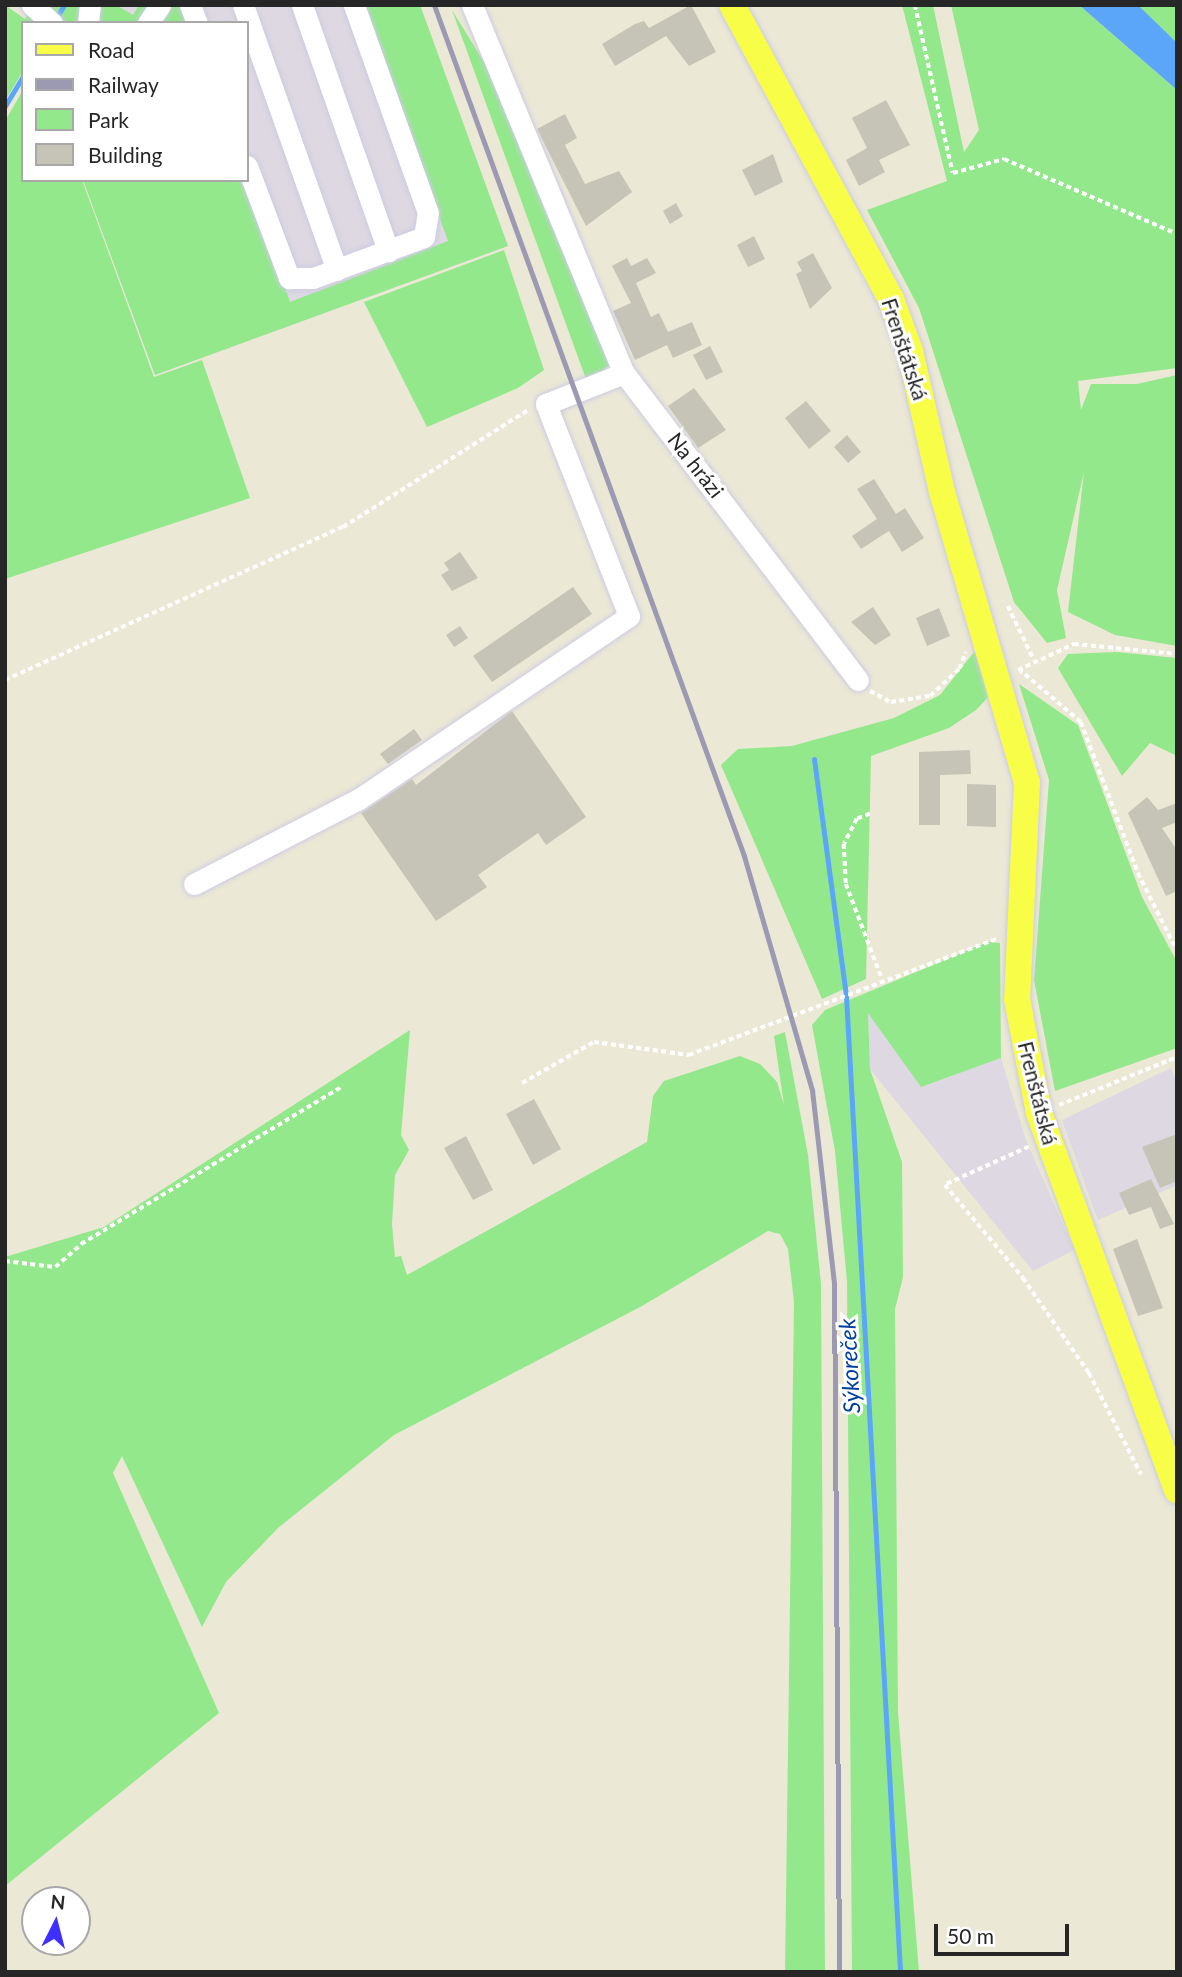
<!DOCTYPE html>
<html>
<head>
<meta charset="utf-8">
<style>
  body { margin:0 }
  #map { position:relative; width:1182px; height:1977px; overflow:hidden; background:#ebe8d6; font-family:Lato,sans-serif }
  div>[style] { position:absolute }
  .industrial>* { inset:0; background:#ddd8e2 }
  .green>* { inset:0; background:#93e88b }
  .water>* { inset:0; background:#5ca6fa }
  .stream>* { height:5px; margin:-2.5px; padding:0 2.5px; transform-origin:2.5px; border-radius:2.5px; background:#5ca6fa }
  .building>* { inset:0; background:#c6c4b6 }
  .path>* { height:3.5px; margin-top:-1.75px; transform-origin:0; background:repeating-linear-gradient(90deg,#fff 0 5px,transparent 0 8.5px) }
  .roads { filter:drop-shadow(0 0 2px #cdcbe2) drop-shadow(0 0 2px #cdcbe2) }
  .minor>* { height:21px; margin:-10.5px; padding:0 10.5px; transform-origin:10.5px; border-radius:10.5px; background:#fff }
  .major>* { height:26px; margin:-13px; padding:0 13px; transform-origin:13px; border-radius:13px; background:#f8fe48 }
  .rail>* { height:5px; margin:-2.5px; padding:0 2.5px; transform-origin:2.5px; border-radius:2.5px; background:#9c99b3 }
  span { translate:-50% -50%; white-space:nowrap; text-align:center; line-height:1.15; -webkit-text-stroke:6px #fff; paint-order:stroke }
  .street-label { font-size:21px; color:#262626 }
  .water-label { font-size:23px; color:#003fa0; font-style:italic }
  .frame { position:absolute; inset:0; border:7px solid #262626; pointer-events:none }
  .legend { position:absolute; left:21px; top:21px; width:228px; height:161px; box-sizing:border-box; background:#fff; border:2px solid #a8a8a8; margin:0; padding:9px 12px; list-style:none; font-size:21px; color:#262626 }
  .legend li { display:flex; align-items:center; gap:14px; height:35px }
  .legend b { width:35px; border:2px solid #a8a8a8 }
  .north { position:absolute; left:21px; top:1886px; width:70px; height:70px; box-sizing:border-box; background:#fff; border:2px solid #a8a8a8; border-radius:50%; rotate:6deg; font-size:19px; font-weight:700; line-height:28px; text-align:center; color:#262626 }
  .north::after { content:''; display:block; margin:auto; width:24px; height:32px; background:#3f2fff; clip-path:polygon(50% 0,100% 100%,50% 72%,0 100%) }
  .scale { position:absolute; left:934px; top:1924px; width:135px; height:32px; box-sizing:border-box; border:4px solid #262626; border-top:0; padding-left:9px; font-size:21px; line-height:24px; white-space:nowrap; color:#262626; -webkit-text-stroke:5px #fff; paint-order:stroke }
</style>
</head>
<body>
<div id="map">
  <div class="industrial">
    <div style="clip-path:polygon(33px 5px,420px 5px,508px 246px,155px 375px,83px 180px,247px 180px,247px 23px,27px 23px)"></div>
    <div style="clip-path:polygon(868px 1011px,921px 1087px,1001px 1058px,1026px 1140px,1074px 1250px,1033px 1271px,870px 1069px)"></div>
    <div style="clip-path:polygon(1171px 1068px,1177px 1083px,1177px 1185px,1098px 1220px,1062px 1120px)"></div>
  </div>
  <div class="green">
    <div style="clip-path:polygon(5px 5px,25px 19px,33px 5px,116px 5px,133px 15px,139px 5px,183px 5px,187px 23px,23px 23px,23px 71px,5px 101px)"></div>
    <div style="clip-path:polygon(362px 5px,420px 5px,508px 246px,155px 375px,83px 180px,245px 180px,290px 302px,448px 241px)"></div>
    <div style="clip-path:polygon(902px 5px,933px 5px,964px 152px,979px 130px,951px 5px,1079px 5px,1177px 90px,1177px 368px,1078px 381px,1081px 410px,1091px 384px,1137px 384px,1177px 375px,1177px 646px,1115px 635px,1068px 612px,1084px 472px,1057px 590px,1066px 638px,1047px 643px,1014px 602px,919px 308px,867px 210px,947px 181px)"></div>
    <div style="clip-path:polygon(1138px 5px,1177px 5px,1177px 43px,1171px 38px)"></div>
    <div style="clip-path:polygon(452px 10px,500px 88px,613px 363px,587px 382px)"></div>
    <div style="clip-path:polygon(23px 90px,23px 180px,82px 180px,154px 377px,202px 360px,250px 498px,5px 579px,5px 121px)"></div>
    <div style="clip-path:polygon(504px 250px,544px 370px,518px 388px,427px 427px,364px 302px)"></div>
    <div style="clip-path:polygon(978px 647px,993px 692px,976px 710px,949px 728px,871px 756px,866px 979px,822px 999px,721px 765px,738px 749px,792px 746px,894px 718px,940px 695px)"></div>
    <div style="clip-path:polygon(1117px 652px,1177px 658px,1177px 756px,1150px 743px,1122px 776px,1058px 668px,1068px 654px)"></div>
    <div style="clip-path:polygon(1019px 684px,1078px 725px,1142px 897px,1177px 962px,1177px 1048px,1055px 1091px,1034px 980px,1049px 780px)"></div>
    <div style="clip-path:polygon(988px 942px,1000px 943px,1001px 1058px,921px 1087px,868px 1013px,870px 1069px,902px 1162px,903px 1277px,895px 1309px,898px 1712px,919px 1972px,852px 1972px,847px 1282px,835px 1151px,812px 1025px,825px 1010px)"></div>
    <div style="clip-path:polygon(410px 1030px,401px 1135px,409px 1150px,395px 1175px,392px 1224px,395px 1257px,401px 1256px,407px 1275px,647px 1142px,653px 1096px,664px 1081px,740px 1056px,760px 1064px,777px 1082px,784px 1105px,774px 1036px,785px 1032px,808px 1155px,821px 1284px,825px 1972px,785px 1972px,794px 1302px,788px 1249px,780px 1234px,768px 1231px,642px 1306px,394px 1435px,278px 1528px,226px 1582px,202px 1627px,122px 1456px,113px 1473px,219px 1713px,5px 1886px,5px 1257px,104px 1227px)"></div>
  </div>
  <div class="water">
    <div style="clip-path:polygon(1079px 5px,1138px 5px,1177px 43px,1177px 90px)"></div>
  </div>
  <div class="stream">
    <div style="left:55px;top:20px;width:17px;rotate:-59deg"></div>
    <div style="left:5px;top:106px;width:35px;rotate:-59deg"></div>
    <div style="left:814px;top:759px;width:239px;rotate:82.3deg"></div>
    <div style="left:846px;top:996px;width:977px;rotate:86.83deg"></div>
  </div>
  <div class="building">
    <div style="clip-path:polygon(691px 5px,716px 52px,689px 66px,666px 36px,615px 66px,602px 44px,635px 24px,644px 21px,649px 28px)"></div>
    <div style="clip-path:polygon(886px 100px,910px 145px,879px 160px,885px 172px,859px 186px,846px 160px,867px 148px,852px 118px)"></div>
    <div style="clip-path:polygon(565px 114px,577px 138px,565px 145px,585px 184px,619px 171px,632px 192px,586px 226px,537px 129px)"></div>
    <div style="clip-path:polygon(773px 154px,783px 182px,755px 196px,742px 170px)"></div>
    <div style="clip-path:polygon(676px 203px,683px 216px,670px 224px,663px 211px)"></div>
    <div style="clip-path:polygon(754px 236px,765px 259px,748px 267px,737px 245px)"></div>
    <div style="clip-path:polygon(813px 253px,832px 288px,810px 309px,796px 274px,802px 271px,797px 262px)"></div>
    <div style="clip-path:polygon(627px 258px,631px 266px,647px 258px,656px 273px,636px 283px,651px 317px,659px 313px,668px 332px,692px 322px,702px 345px,673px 358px,667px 345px,635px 360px,613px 311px,631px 303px,612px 266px)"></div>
    <div style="clip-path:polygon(710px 346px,723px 372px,706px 380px,693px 355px)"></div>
    <div style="clip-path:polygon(694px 388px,726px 430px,698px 448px,668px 406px)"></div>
    <div style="clip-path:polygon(806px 401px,831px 431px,809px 449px,785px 418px)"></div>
    <div style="clip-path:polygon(847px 435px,861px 452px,848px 463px,834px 447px)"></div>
    <div style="clip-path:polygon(874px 479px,896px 514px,905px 508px,924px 538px,902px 552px,889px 531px,861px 549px,852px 536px,877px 519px,857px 489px)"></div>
    <div style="clip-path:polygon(460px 552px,478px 578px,452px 591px,441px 575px,449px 570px,444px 563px)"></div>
    <div style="clip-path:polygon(573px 587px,592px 614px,492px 682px,473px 656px)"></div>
    <div style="clip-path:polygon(873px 607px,891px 635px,875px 645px,851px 622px)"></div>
    <div style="clip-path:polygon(939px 608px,950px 636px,927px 646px,916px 618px)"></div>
    <div style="clip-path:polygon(460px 626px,468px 638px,454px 647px,446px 635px)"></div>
    <div style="clip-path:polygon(512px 711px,586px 817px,546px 845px,538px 833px,478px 875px,487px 887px,436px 921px,361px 813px,412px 779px,416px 785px)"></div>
    <div style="clip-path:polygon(414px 729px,422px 740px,388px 764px,380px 754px)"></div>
    <div style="clip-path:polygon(970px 750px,971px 774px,940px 775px,940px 825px,919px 825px,919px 752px)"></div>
    <div style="clip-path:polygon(967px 784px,996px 785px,996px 827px,967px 826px)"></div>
    <div style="clip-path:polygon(1147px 797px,1158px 810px,1177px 803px,1177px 822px,1162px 828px,1177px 850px,1177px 891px,1166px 896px,1128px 813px)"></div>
    <div style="clip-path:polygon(534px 1099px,561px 1149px,533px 1165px,506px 1114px)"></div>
    <div style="clip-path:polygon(1177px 1134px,1177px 1181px,1160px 1188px,1142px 1147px)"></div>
    <div style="clip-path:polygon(466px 1136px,493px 1190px,473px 1200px,444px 1148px)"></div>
    <div style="clip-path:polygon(1151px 1179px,1174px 1224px,1160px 1229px,1151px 1207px,1129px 1215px,1119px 1193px)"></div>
    <div style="clip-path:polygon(1137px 1239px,1163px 1308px,1138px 1316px,1113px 1249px)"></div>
  </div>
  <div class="path">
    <div style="left:915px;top:5px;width:172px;rotate:77.3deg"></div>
    <div style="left:953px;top:173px;width:53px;rotate:-15.4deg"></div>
    <div style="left:1004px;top:159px;width:189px;rotate:23.4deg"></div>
    <div style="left:1008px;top:606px;width:60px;rotate:64.3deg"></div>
    <div style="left:1019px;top:669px;width:82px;rotate:40.5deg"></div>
    <div style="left:1081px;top:722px;width:161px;rotate:69.3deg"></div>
    <div style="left:1138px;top:873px;width:87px;rotate:63.4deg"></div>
    <div style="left:1018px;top:670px;width:62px;rotate:-24.9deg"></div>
    <div style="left:1074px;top:644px;width:103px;rotate:5.5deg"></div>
    <div style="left:5px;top:680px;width:371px;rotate:-24.4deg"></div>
    <div style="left:343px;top:527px;width:221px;rotate:-32.3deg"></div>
    <div style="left:870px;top:691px;width:24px;rotate:28deg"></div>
    <div style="left:891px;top:702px;width:39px;rotate:-9deg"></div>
    <div style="left:930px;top:696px;width:40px;rotate:-43deg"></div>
    <div style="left:959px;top:669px;width:18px;rotate:-68deg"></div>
    <div style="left:870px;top:814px;width:14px;rotate:159deg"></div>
    <div style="left:857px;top:819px;width:28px;rotate:117deg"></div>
    <div style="left:844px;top:844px;width:40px;rotate:87.1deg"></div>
    <div style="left:846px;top:884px;width:102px;rotate:69.2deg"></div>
    <div style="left:522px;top:1083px;width:83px;rotate:-29.7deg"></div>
    <div style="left:594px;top:1042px;width:96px;rotate:7.8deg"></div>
    <div style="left:689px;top:1055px;width:330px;rotate:-20.7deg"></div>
    <div style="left:1059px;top:1105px;width:127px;rotate:-22.1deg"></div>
    <div style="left:1029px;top:1147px;width:92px;rotate:155.7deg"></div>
    <div style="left:945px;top:1185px;width:121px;rotate:50deg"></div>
    <div style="left:1023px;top:1278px;width:116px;rotate:55.2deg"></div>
    <div style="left:1089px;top:1373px;width:114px;rotate:62.8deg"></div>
    <div style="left:5px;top:1261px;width:50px;rotate:6.8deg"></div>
    <div style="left:55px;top:1267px;width:35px;rotate:-41deg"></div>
    <div style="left:81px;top:1244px;width:306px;rotate:-31.1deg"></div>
  </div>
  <div class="roads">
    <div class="minor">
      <div style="left:32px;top:5px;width:27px;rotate:42deg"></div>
      <div style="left:190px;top:5px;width:19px;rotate:69deg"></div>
      <div style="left:243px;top:5px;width:281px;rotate:70.5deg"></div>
      <div style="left:302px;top:5px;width:261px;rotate:70.7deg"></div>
      <div style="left:472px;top:5px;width:398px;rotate:67.6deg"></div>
      <div style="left:624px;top:373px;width:386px;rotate:52.7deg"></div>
      <div style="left:88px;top:23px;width:18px;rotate:-84deg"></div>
      <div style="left:148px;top:23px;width:22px;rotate:-56deg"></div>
      <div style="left:247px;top:166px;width:120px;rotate:69.4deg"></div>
      <div style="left:289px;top:278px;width:24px"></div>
      <div style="left:313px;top:278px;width:118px;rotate:-20.3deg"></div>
      <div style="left:424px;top:237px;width:24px;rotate:-81deg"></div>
      <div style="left:428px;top:213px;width:221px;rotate:-109.6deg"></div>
      <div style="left:194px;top:884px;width:186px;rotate:-27.3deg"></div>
      <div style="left:359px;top:799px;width:326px;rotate:-34.1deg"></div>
      <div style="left:629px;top:616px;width:228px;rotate:-111.4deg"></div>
      <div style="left:546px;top:404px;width:84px;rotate:-21.7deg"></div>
    </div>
    <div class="major">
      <div style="left:732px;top:5px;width:334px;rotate:61.6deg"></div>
      <div style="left:891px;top:299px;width:55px;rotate:69.9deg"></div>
      <div style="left:910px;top:351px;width:145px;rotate:77.2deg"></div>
      <div style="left:942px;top:492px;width:302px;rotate:73.7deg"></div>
      <div style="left:1027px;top:782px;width:217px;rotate:92.6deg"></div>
      <div style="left:1017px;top:999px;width:116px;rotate:79.1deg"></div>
      <div style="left:1039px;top:1113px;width:402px;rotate:69.9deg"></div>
    </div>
  </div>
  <div class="rail">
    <div style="left:434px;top:5px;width:906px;rotate:69.98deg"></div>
    <div style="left:744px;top:856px;width:244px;rotate:73.8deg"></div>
    <div style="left:812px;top:1090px;width:194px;rotate:83.5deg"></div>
    <div style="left:834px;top:1283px;width:689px;rotate:89.58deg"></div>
  </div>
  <div class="street-label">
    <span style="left:905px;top:349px;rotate:72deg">Frenštátská</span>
    <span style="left:696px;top:465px;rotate:52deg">Na hrázi</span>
    <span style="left:1038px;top:1093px;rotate:76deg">Frenštátská</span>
  </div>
  <div class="water-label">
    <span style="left:849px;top:1366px;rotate:-93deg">Sýkoreček</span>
  </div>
  <div class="frame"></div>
  <ul class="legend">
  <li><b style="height:9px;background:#f8fe48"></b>Road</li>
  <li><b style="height:9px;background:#9c99b3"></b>Railway</li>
  <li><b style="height:19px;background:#93e88b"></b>Park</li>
  <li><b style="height:19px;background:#c6c4b6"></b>Building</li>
  </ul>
  <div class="north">N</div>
  <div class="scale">50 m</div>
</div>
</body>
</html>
